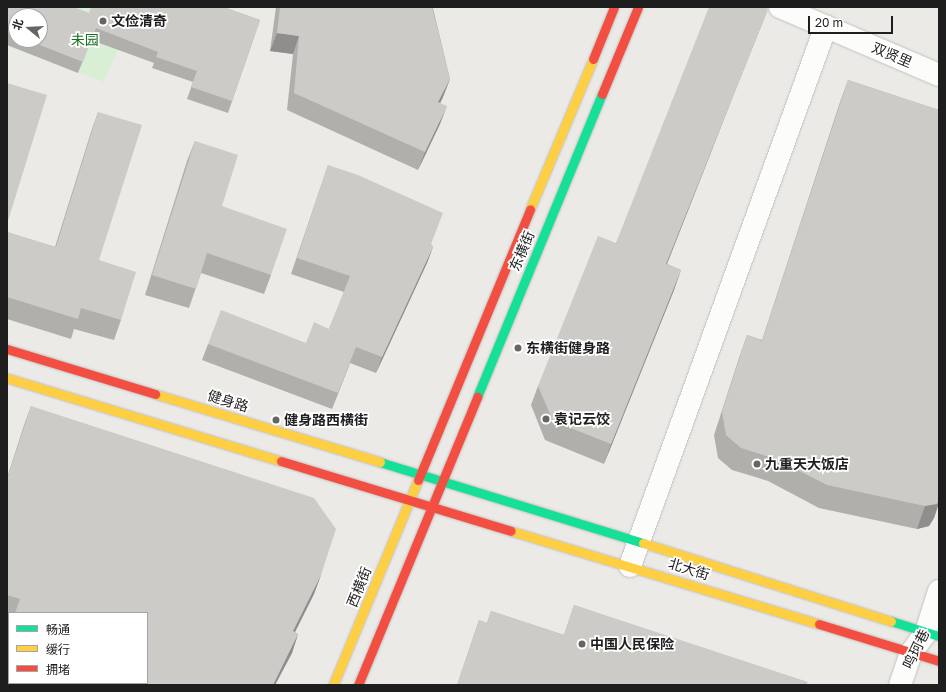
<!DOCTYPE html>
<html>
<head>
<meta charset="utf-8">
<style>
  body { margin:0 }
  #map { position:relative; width:946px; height:692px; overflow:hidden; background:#eceae7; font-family:"Golos Text","Noto Sans SC",sans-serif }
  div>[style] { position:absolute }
  .park>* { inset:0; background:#d8efd6 }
  .roads { filter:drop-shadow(0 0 1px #c2c1bf) drop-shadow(0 0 1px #c2c1bf) }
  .street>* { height:22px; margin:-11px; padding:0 11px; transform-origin:11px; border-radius:11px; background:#fcfcfb }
  .fast>* { height:9px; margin:-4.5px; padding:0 4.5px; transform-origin:4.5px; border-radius:4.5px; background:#16e098 }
  .slow>* { height:9px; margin:-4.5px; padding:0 4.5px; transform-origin:4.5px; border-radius:4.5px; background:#ffcf43 }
  .jam>* { height:9px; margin:-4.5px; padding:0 4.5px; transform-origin:4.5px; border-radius:4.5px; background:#f24e42 }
  .wall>* { inset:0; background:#b0afac }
  .shaded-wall>* { inset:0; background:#908e8c }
  .building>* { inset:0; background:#cdcbc8 }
  .dots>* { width:11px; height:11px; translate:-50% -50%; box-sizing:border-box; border:2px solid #fff; border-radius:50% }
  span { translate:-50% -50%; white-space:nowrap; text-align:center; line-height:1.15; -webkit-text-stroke:3.5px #fff; paint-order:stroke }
  .poi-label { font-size:14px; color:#1e1e1e; font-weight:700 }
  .left { translate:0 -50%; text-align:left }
  .park-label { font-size:14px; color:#17711b }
  .street-label { font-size:14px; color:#1e1e1e }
  .frame { position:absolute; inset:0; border:8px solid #1e1e1e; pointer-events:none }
  .legend { position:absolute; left:8px; top:612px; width:140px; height:72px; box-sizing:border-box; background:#fff; border:1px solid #a5a5a5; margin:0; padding:5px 7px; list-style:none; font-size:12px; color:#1e1e1e }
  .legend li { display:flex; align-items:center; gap:8px; height:20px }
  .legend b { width:20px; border:1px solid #a5a5a5 }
  .north { position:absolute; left:8px; top:8px; width:40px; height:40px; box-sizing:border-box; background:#fff; border:1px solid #a5a5a5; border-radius:50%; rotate:288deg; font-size:11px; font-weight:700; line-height:16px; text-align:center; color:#1e1e1e }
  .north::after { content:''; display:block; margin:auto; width:14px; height:18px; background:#666564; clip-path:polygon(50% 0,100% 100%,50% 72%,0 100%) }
  .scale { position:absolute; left:808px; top:16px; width:85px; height:18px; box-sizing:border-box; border:2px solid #1e1e1e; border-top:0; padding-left:5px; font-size:12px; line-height:14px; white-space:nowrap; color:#1e1e1e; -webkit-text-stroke:3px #fff; paint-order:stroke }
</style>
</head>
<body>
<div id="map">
  <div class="park">
    <div style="clip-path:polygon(evenodd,7px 7px,136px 7px,104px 82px,7px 46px,7px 7px,16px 16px,40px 16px,40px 40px,16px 40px,16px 16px)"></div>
  </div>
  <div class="roads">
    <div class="street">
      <div style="left:780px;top:7px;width:173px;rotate:23.2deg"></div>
      <div style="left:630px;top:566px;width:574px;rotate:-70.05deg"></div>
      <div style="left:900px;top:685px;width:34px;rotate:-71deg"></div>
      <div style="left:911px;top:653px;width:26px;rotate:-54deg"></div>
      <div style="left:926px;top:632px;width:43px;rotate:-72.4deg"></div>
    </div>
    <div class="fast">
      <div style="left:477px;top:397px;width:328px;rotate:-67.6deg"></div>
      <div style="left:380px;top:462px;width:275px;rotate:17.1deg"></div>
      <div style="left:891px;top:621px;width:50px;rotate:17.4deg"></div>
    </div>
    <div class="slow">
      <div style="left:530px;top:209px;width:163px;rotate:-67.2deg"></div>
      <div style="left:7px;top:378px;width:286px;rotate:16.9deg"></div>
      <div style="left:155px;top:394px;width:235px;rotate:16.8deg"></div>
      <div style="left:511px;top:531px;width:322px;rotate:16.8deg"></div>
      <div style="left:643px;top:543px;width:260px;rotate:17.5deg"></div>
      <div style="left:333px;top:685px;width:222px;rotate:-67.5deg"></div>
    </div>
    <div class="jam">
      <div style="left:593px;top:59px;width:56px;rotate:-68deg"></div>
      <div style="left:602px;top:94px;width:94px;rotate:-67.5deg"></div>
      <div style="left:7px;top:349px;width:155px;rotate:16.9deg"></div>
      <div style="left:281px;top:461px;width:240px;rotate:16.9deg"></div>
      <div style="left:418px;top:480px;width:293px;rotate:-67.5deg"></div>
      <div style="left:819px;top:624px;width:126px;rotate:17.1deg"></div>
      <div style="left:358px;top:685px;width:312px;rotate:-67.5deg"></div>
    </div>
  </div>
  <div class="wall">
    <div style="clip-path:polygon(evenodd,7px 7px,89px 13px,226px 8px,260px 20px,228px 113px,187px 99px,193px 82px,152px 68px,154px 63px,91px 40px,78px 73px,7px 45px,7px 7px,16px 16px,40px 40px,16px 40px,16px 16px)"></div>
    <div style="clip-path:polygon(276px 7px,435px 7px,433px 8px,450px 79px,443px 97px,440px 103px,440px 124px,418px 170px,287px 110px,293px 54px,270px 51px)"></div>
    <div style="clip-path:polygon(768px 9px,760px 28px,667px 264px,681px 270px,674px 290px,604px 464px,545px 440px,531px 405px,538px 386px,616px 243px)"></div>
    <div style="clip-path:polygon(848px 80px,939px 110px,939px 503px,934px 518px,929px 526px,917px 529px,819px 508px,768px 481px,732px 470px,718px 458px,714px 435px,739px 358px,747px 335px,762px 340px,840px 102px)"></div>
    <div style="clip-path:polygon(98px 112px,99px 260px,121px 320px,114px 340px,74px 329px,71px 339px,7px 319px,7px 232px,55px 247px,91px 132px)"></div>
    <div style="clip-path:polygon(195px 141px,222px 206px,271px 275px,264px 294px,201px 273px,189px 308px,145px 295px,187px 161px)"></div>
    <div style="clip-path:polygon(328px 165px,431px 244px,433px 247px,427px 263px,376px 373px,350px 363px,332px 409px,202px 360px,208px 344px,306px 343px,329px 329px,344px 292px,291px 274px)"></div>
    <div style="clip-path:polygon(31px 406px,321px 575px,314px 594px,295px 632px,298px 634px,292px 653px,275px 685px,110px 685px,105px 683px,147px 683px,147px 613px,9px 613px,9px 617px,7px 616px,7px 478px,24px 425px)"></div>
    <div style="clip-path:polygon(574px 605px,806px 685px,457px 685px,479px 620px,487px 623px,491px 611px,564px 635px)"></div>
    <div style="clip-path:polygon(9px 627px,9px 654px,7px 653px,7px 632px)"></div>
  </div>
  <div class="shaded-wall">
    <div style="clip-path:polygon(768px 9px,760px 28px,659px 284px,666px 264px)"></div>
    <div style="clip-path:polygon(277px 33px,299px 36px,293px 54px,270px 51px)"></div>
    <div style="clip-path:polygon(450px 79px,443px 97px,432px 120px,438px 102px)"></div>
    <div style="clip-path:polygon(447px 106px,440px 124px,418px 170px,425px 152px)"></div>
    <div style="clip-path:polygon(433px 247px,427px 263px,376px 373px,382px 357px)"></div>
    <div style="clip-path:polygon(681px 270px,674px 290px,604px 464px,611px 444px)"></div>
    <div style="clip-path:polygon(356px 347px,350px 363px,332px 409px,338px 393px)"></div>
    <div style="clip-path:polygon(939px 500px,939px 503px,934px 518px,929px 526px,917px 529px,925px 506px)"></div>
    <div style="clip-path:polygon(321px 575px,314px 594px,286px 650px,293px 631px)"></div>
    <div style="clip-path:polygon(298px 634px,292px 653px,275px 685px,273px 685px)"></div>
  </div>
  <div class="building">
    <div style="clip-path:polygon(7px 7px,74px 7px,89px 13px,91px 7px,226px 7px,226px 8px,260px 20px,232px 101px,191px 87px,197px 71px,156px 57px,158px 52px,96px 28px,83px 62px,27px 40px,40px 40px,40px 16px,16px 16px,16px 36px,7px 32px)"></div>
    <div style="clip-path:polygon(280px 7px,432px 7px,450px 79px,438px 102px,447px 106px,425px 152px,294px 93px,299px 36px,277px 33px)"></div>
    <div style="clip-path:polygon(709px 7px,763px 7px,768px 9px,666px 264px,681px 270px,611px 444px,553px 421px,538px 386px,598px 236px,616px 243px)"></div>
    <div style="clip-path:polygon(848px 80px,939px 110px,939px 500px,937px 504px,925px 506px,827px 485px,776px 459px,741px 448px,726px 435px,722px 412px,747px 335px,762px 341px)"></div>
    <div style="clip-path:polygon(7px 83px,47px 95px,7px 224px)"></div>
    <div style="clip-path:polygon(98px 112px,142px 125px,99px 260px,136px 272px,121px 320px,81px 308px,78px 319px,7px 297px,7px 232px,56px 247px)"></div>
    <div style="clip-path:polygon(195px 141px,238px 155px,222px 206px,287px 229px,271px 275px,207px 253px,196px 289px,152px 275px)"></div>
    <div style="clip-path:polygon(328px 165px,358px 175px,443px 213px,431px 244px,433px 247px,382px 357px,356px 347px,338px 393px,208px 344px,221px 310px,306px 343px,314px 322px,329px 329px,350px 276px,297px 258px)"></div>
    <div style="clip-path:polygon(31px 406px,314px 498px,336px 529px,321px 575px,293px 631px,298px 634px,273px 685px,138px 685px,139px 683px,147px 683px,147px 613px,15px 613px,20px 599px,7px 595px,7px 479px)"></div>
    <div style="clip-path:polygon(574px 605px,808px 682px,806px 685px,457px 685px,479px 620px,487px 623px,491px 611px,564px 635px)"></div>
    <div style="clip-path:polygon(9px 627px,9px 633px,7px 632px)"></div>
  </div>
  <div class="dots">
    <div style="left:103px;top:21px;background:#666564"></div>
    <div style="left:518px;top:348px;background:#666564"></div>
    <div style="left:546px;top:419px;background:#666564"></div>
    <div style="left:276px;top:420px;background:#666564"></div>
    <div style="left:757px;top:464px;background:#666564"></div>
    <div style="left:582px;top:644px;background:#666564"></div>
  </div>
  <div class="poi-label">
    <span class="left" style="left:111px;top:21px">文俭清奇</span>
    <span class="left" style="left:526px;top:348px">东横街健身路</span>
    <span class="left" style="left:554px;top:419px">袁记云饺</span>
    <span class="left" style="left:284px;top:420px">健身路西横街</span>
    <span class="left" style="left:765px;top:464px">九重天大饭店</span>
    <span class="left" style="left:590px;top:644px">中国人民保险</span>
  </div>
  <div class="park-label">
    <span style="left:85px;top:40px">未园</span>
  </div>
  <div class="street-label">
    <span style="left:892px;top:55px;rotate:23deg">双贤里</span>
    <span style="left:522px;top:251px;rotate:-67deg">东横街</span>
    <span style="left:228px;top:401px;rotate:17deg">健身路</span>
    <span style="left:689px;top:569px;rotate:17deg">北大街</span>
    <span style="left:359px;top:587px;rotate:-68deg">西横街</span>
    <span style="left:916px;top:649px;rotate:-64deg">鸣珂巷</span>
  </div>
  <div class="frame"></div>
  <ul class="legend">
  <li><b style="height:5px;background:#16e098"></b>畅通</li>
  <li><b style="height:5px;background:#ffcf43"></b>缓行</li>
  <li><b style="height:5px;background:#f24e42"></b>拥堵</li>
  </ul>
  <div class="north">北</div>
  <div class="scale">20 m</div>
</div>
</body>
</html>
